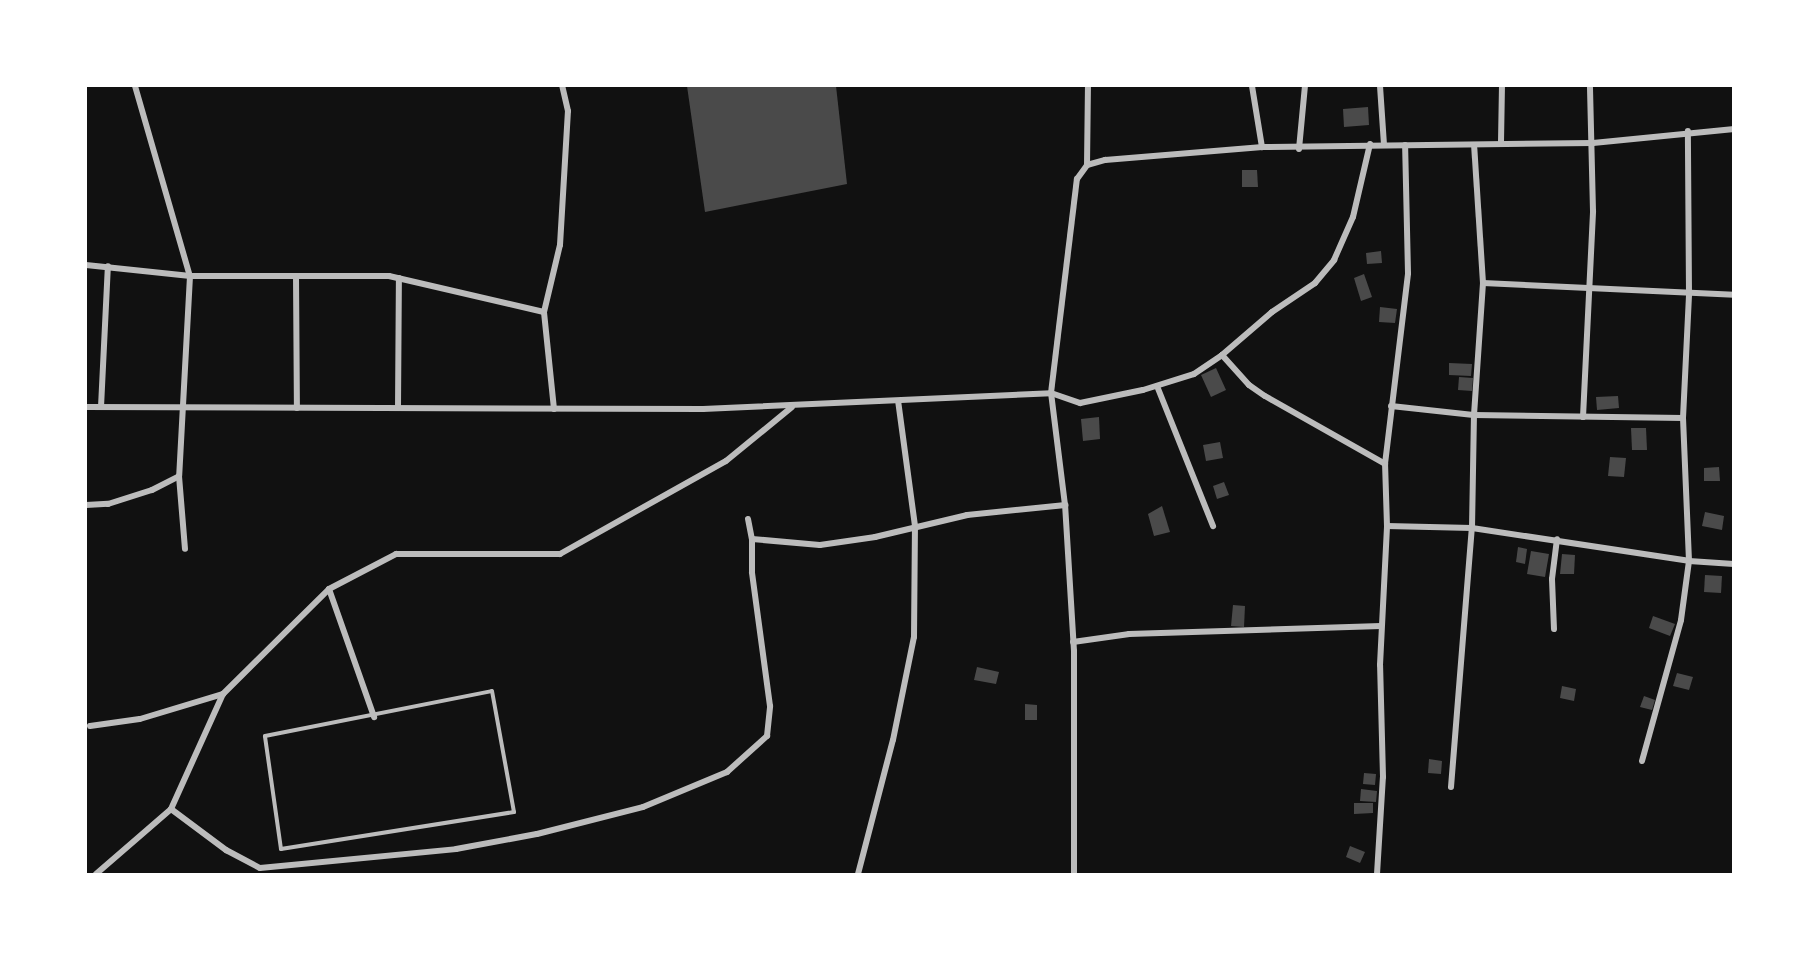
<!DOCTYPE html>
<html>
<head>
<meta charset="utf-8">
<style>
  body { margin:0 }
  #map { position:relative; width:1819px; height:960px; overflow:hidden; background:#111; font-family:"DM Sans",sans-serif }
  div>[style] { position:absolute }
  .building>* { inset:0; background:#4a4a4a }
  .service>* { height:4px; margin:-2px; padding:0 2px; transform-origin:2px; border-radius:2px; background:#bcbcbc }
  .minor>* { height:6px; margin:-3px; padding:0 3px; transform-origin:3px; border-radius:3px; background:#bcbcbc }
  span { translate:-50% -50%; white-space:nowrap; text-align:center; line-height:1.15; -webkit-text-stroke:4.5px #fff; paint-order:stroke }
  .frame { position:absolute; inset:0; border:87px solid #fff; pointer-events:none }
</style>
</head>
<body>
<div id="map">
  <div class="building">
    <div style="clip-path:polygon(687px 86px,836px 86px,847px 184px,705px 212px)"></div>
    <div style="clip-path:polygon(1368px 107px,1369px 125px,1344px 127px,1343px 109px)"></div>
    <div style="clip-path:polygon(1242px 170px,1257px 170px,1258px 187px,1242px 187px)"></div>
    <div style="clip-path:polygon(1381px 251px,1382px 263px,1367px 264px,1366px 253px)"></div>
    <div style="clip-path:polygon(1364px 274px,1372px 297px,1361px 301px,1354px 278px)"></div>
    <div style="clip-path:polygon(1380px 307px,1397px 309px,1395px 323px,1379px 322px)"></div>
    <div style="clip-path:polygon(1449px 363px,1472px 364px,1471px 376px,1449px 375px)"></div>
    <div style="clip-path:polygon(1216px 368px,1226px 390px,1211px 397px,1201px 375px)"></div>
    <div style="clip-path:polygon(1459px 377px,1473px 378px,1472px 391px,1458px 390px)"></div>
    <div style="clip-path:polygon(1618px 396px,1619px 408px,1597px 410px,1596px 397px)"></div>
    <div style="clip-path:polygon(1099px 417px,1100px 439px,1083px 441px,1081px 419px)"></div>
    <div style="clip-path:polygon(1631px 428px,1646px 428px,1647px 450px,1632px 450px)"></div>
    <div style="clip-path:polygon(1220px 442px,1223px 458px,1206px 461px,1203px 445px)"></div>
    <div style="clip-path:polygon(1610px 457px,1626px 458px,1624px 477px,1608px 476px)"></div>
    <div style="clip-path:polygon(1719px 467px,1720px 481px,1704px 481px,1704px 468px)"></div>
    <div style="clip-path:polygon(1224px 482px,1229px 495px,1217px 499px,1213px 486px)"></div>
    <div style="clip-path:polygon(1162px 506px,1170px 532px,1154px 536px,1148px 514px)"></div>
    <div style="clip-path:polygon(1705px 512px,1724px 516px,1722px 530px,1702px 526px)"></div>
    <div style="clip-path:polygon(1518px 547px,1527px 549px,1525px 564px,1516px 562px)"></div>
    <div style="clip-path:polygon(1531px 551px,1549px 554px,1545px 577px,1527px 574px)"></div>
    <div style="clip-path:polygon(1562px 554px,1575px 555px,1574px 574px,1560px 574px)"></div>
    <div style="clip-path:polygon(1705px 575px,1722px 576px,1721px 593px,1704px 592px)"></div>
    <div style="clip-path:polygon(1233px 605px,1245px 606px,1244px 627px,1231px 626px)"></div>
    <div style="clip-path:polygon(1653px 616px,1675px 624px,1670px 636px,1649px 628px)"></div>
    <div style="clip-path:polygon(977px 667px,999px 672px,996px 684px,974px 680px)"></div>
    <div style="clip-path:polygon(1677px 673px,1693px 677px,1689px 690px,1673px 686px)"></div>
    <div style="clip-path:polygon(1562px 686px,1576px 689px,1574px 701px,1560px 698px)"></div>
    <div style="clip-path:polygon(1644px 696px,1655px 700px,1652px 710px,1640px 707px)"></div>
    <div style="clip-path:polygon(1025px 704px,1037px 705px,1037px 720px,1025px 720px)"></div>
    <div style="clip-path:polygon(1429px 759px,1442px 761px,1441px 774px,1428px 773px)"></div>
    <div style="clip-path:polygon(1364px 773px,1376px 774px,1375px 785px,1363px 784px)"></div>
    <div style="clip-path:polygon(1361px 789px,1377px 791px,1376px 802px,1360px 801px)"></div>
    <div style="clip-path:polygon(1354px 803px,1373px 803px,1373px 813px,1354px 814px)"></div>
    <div style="clip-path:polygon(1350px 846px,1365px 852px,1360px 863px,1346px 857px)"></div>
  </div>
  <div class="service">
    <div style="left:492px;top:691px;width:123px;rotate:79.7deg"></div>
    <div style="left:514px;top:812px;width:236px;rotate:171deg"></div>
    <div style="left:281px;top:849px;width:114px;rotate:-98.1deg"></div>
    <div style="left:265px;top:736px;width:231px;rotate:-11.2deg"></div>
  </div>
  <div class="minor">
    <div style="left:135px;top:86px;width:198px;rotate:73.9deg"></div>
    <div style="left:190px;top:276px;width:200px;rotate:93.1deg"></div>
    <div style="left:179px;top:476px;width:73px;rotate:85.3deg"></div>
    <div style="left:1252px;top:86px;width:62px;rotate:80.7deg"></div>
    <div style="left:1380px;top:86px;width:58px;rotate:86.1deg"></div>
    <div style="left:1501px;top:142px;width:56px;rotate:-89deg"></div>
    <div style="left:1299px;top:149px;width:63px;rotate:-84.6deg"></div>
    <div style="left:1087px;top:165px;width:19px;rotate:-16deg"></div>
    <div style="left:1105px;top:160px;width:158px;rotate:-4.7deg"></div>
    <div style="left:1262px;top:147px;width:331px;rotate:-0.7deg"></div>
    <div style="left:1593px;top:143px;width:142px;rotate:-5.7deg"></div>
    <div style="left:86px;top:265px;width:105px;rotate:6deg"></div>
    <div style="left:190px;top:276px;width:199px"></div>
    <div style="left:389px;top:276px;width:159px;rotate:13.1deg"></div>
    <div style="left:296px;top:276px;width:132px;rotate:89.6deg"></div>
    <div style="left:1483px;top:283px;width:251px;rotate:2.7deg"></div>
    <div style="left:1222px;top:355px;width:40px;rotate:48deg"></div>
    <div style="left:1249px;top:385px;width:19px;rotate:35deg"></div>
    <div style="left:1265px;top:396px;width:138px;rotate:29.5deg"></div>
    <div style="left:1157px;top:386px;width:151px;rotate:68.2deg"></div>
    <div style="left:1391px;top:406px;width:83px;rotate:6.2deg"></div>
    <div style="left:1474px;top:415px;width:209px;rotate:0.8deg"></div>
    <div style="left:86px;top:407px;width:617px;rotate:0.19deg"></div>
    <div style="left:703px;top:409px;width:348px;rotate:-2.6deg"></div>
    <div style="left:1051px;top:393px;width:216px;rotate:-83.1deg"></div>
    <div style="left:1077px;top:179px;width:17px;rotate:-54deg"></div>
    <div style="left:1087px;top:165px;width:79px;rotate:-89.3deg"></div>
    <div style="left:101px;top:407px;width:141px;rotate:-87.2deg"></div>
    <div style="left:398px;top:408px;width:130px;rotate:-89.6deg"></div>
    <div style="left:554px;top:409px;width:98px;rotate:-95.9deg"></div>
    <div style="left:544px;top:312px;width:69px;rotate:-76.6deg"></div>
    <div style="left:560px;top:245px;width:134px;rotate:-86.6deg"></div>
    <div style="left:568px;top:111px;width:26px;rotate:-103deg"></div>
    <div style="left:1583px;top:417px;width:206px;rotate:-87.2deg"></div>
    <div style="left:1593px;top:211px;width:125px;rotate:-91.4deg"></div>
    <div style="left:86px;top:505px;width:22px;rotate:-3deg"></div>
    <div style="left:108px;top:504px;width:46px;rotate:-17.7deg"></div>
    <div style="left:152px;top:490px;width:30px;rotate:-27deg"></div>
    <div style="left:748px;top:519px;width:20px;rotate:79deg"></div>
    <div style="left:1387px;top:526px;width:85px;rotate:1.3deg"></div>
    <div style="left:1472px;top:528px;width:219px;rotate:8.6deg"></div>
    <div style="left:1689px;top:561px;width:45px;rotate:3.8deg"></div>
    <div style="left:329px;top:589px;width:136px;rotate:70.6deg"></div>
    <div style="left:1554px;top:629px;width:50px;rotate:-92.3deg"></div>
    <div style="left:1552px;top:579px;width:40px;rotate:-82.9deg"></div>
    <div style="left:1073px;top:642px;width:57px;rotate:-8.1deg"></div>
    <div style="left:1129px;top:634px;width:252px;rotate:-1.8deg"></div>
    <div style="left:90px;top:726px;width:50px;rotate:-8deg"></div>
    <div style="left:140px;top:719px;width:87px;rotate:-16.8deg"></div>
    <div style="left:1642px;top:761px;width:146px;rotate:-74.5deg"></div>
    <div style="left:1681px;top:620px;width:60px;rotate:-82.3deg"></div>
    <div style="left:1689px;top:561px;width:143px;rotate:-92.4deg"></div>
    <div style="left:1683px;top:418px;width:124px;rotate:-87.2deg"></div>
    <div style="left:1689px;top:294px;width:163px;rotate:-90.4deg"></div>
    <div style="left:1451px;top:787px;width:260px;rotate:-85.4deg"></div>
    <div style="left:1472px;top:528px;width:113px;rotate:-89deg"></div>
    <div style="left:1474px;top:415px;width:132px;rotate:-86.1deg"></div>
    <div style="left:1483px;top:283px;width:138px;rotate:-93.7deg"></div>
    <div style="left:171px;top:809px;width:69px;rotate:36.7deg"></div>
    <div style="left:226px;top:850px;width:38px;rotate:28deg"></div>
    <div style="left:260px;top:868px;width:197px;rotate:-5.5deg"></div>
    <div style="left:456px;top:849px;width:82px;rotate:-10.5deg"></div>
    <div style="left:537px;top:834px;width:109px;rotate:-14.3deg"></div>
    <div style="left:643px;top:807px;width:91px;rotate:-22.6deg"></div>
    <div style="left:727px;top:772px;width:54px;rotate:-42deg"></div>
    <div style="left:767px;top:736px;width:30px;rotate:-84deg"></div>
    <div style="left:770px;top:706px;width:135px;rotate:-97.7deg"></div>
    <div style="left:752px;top:572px;width:33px;rotate:-90deg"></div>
    <div style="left:752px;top:539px;width:68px;rotate:5deg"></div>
    <div style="left:820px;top:545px;width:56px;rotate:-8.3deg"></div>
    <div style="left:875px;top:537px;width:95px;rotate:-13.4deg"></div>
    <div style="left:967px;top:515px;width:99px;rotate:-5.8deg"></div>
    <div style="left:96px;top:874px;width:99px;rotate:-40.9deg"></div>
    <div style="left:171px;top:809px;width:126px;rotate:-65.7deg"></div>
    <div style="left:223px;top:694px;width:149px;rotate:-44.7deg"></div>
    <div style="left:329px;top:589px;width:76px;rotate:-27.6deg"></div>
    <div style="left:396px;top:554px;width:164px"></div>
    <div style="left:560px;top:554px;width:190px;rotate:-29.3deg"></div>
    <div style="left:726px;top:461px;width:85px;rotate:-39.3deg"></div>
    <div style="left:858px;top:874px;width:138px;rotate:-75.4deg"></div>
    <div style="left:893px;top:740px;width:105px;rotate:-78.5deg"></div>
    <div style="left:914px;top:637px;width:111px;rotate:-89.5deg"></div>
    <div style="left:915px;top:526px;width:126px;rotate:-97.7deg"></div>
    <div style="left:1074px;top:874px;width:223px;rotate:-90deg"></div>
    <div style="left:1074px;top:651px;width:146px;rotate:-93.5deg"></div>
    <div style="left:1065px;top:505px;width:113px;rotate:-97.1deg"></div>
    <div style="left:1051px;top:393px;width:31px;rotate:19deg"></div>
    <div style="left:1080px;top:403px;width:64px;rotate:-11.7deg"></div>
    <div style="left:1143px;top:390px;width:53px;rotate:-17.4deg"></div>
    <div style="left:1194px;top:374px;width:34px;rotate:-34deg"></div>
    <div style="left:1222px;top:355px;width:66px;rotate:-40.7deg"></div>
    <div style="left:1272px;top:312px;width:52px;rotate:-34deg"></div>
    <div style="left:1315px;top:283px;width:30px;rotate:-50deg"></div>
    <div style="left:1334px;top:260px;width:47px;rotate:-66.2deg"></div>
    <div style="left:1353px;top:217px;width:75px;rotate:-76.9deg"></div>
    <div style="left:1377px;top:874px;width:97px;rotate:-86.5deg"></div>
    <div style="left:1383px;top:777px;width:112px;rotate:-91.5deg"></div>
    <div style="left:1380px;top:665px;width:139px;rotate:-87.1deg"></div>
    <div style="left:1387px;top:526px;width:62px;rotate:-91.8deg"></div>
    <div style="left:1385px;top:464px;width:192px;rotate:-83.1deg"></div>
    <div style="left:1408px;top:273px;width:128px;rotate:-91.3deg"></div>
  </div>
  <div class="frame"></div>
</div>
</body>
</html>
